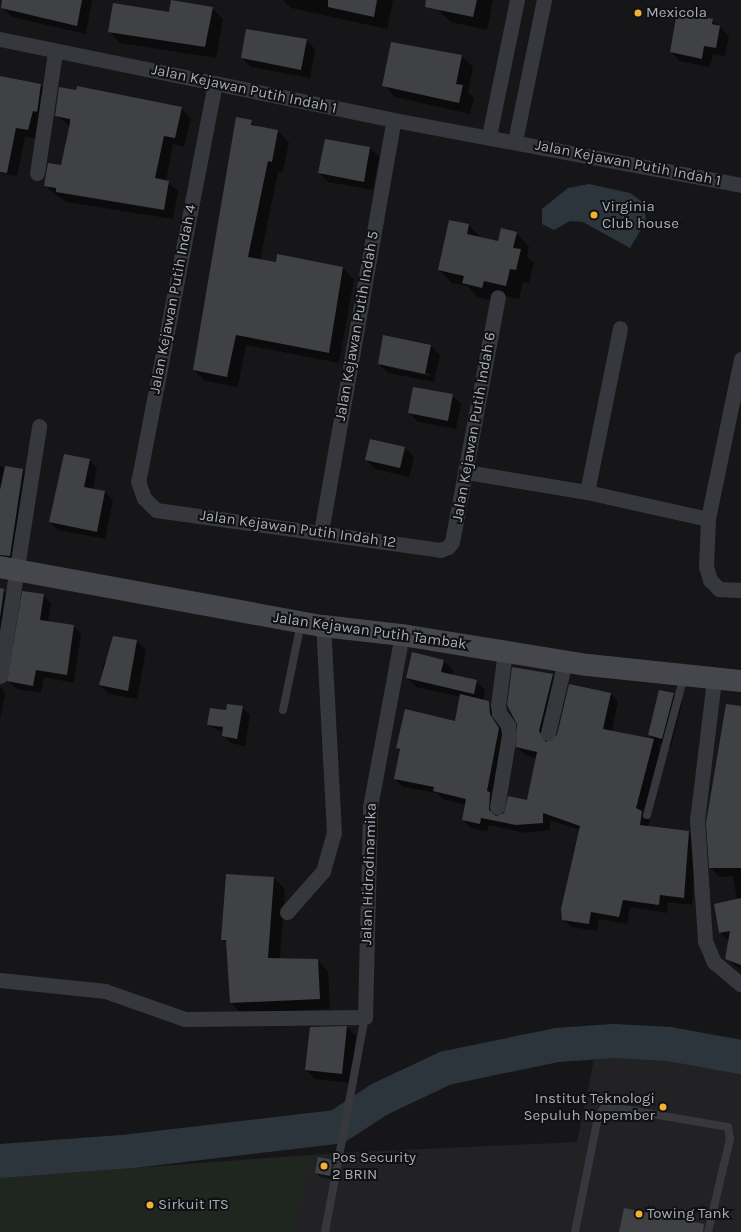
<!DOCTYPE html>
<html>
<head>
<meta charset="utf-8">
<style>
  body { margin:0 }
  #map { position:relative; width:741px; height:1232px; overflow:hidden; background:#161618; font-family:Karla,sans-serif }
  div>[style] { position:absolute }
  .built>* { inset:0; background:#222225 }
  .green>* { inset:0; background:#1e261f }
  .water>* { inset:0; background:#2c353c }
  .shadow>* { inset:0; background:#0007 }
  .river>* { height:34px; margin:-17px; padding:0 17px; transform-origin:17px; border-radius:17px; background:#2c353c }
  .building>* { inset:0; background:#404145 }
  .lane>* { height:8px; margin:-4px; padding:0 4px; transform-origin:4px; border-radius:4px; background:#37383d }
  .street>* { height:15px; margin:-7.5px; padding:0 7.5px; transform-origin:7.5px; border-radius:7.5px; background:#37383d }
  .secondary>* { height:22px; margin:-11px; padding:0 11px; transform-origin:11px; border-radius:11px; background:#45474d }
  .dots>* { width:11px; height:11px; translate:-50% -50%; box-sizing:border-box; border:2px solid #111113; border-radius:50% }
  span { translate:-50% -50%; white-space:nowrap; text-align:center; line-height:1.15; -webkit-text-stroke:4px #111113; paint-order:stroke }
  .poi-label { font-size:15px; color:#a8adb8 }
  .left { translate:0 -50%; text-align:left }
  .right { translate:-100% -50%; text-align:right }
  .street-label { font-size:15px; color:#a8adb8 }
</style>
</head>
<body>
<div id="map">
  <div class="built">
    <div style="clip-path:polygon(597px 1045px,741px 1073px,741px 1232px,0 1232px,0 1178px,339px 1153px,577px 1142px)"></div>
  </div>
  <div class="green">
    <div style="clip-path:polygon(310px 1155px,294px 1232px,0 1232px,0 1178px)"></div>
  </div>
  <div class="water">
    <div style="clip-path:polygon(589px 184px,630px 193px,644px 203px,646px 221px,630px 248px,583px 222px,570px 221px,554px 230px,542px 224px,542px 209px,568px 188px)"></div>
  </div>
  <div class="shadow">
    <div style="clip-path:polygon(5px 0,92px 0,86px 34px,12px 17px,3px 8px)"></div>
    <div style="clip-path:polygon(283px 0,393px 0,387px 29px,291px 8px)"></div>
    <div style="clip-path:polygon(439px 0,493px 0,487px 30px,451px 22px,437px 9px)"></div>
    <div style="clip-path:polygon(212px 8px,223px 19px,216px 58px,120px 43px,109px 31px,169px 14px)"></div>
    <div style="clip-path:polygon(678px 14px,712px 20px,720px 27px,729px 36px,725px 56px,713px 54px,710px 67px,680px 61px,671px 52px)"></div>
    <div style="clip-path:polygon(306px 40px,315px 49px,310px 78px,251px 67px,242px 58px)"></div>
    <div style="clip-path:polygon(462px 56px,473px 67px,468px 92px,474px 98px,470px 114px,395px 97px,384px 85px)"></div>
    <div style="clip-path:polygon(0 77px,41px 85px,50px 93px,37px 139px,25px 136px,17px 176px,0 173px)"></div>
    <div style="clip-path:polygon(181px 108px,191px 118px,184px 147px,173px 144px,166px 181px,178px 191px,173px 219px,66px 202px,45px 186px,62px 166px,70px 126px,56px 115px)"></div>
    <div style="clip-path:polygon(251px 121px,258px 128px,278px 131px,289px 142px,283px 172px,278px 172px,260px 260px,343px 268px,354px 279px,339px 363px,246px 345px,238px 387px,205px 381px,194px 370px)"></div>
    <div style="clip-path:polygon(370px 148px,379px 157px,373px 190px,328px 182px,319px 173px)"></div>
    <div style="clip-path:polygon(469px 225px,481px 238px,499px 242px,516px 233px,529px 246px,527px 257px,534px 263px,529px 283px,523px 282px,519px 299px,497px 294px,495px 301px,477px 297px,467px 286px,452px 283px,439px 270px)"></div>
    <div style="clip-path:polygon(evenodd,384px 336px,431px 346px,440px 355px,434px 382px,388px 373px,379px 364px,384px 336px,388px 365px,431px 374px,430px 376px,388px 367px,388px 365px)"></div>
    <div style="clip-path:polygon(452px 395px,461px 404px,456px 429px,418px 422px,409px 413px)"></div>
    <div style="clip-path:polygon(405px 448px,414px 457px,409px 477px,375px 469px,366px 460px)"></div>
    <div style="clip-path:polygon(89px 460px,97px 468px,93px 490px,105px 492px,113px 500px,105px 539px,58px 530px,50px 522px)"></div>
    <div style="clip-path:polygon(0 466px,23px 470px,30px 477px,17px 562px,0 559px)"></div>
    <div style="clip-path:polygon(0 589px,11px 597px,0 669px)"></div>
    <div style="clip-path:polygon(43px 595px,51px 603px,48px 623px,73px 626px,81px 634px,74px 683px,44px 677px,41px 693px,17px 689px,8px 681px)"></div>
    <div style="clip-path:polygon(137px 641px,146px 650px,137px 699px,109px 694px,100px 685px,104px 661px,110px 662px)"></div>
    <div style="clip-path:polygon(412px 653px,444px 661px,453px 670px,452px 676px,476px 681px,485px 690px,483px 701px,497px 710px,498px 723px,507px 743px,496px 817px,528px 801px,537px 758px,525px 755px,517px 747px,552px 675px,560px 683px,548px 742px,610px 693px,618px 701px,612px 732px,654px 740px,649px 735px,673px 694px,682px 703px,671px 747px,657px 744px,661px 748px,644px 814px,650px 820px,648px 827px,688px 832px,696px 840px,692px 905px,668px 902px,667px 913px,630px 907px,627px 924px,599px 919px,597px 931px,571px 927px,563px 919px,580px 830px,550px 820px,550px 830px,525px 833px,489px 825px,487px 832px,471px 828px,463px 820px,466px 805px,442px 799px,437px 793px,403px 787px,395px 779px,401px 752px,397px 748px,456px 723px,461px 697px,416px 687px,407px 678px)"></div>
    <div style="clip-path:polygon(0 686px,5px 693px,0 721px)"></div>
    <div style="clip-path:polygon(242px 707px,250px 715px,245px 746px,230px 743px,223px 733px,208px 725px,227px 711px)"></div>
    <div style="clip-path:polygon(741px 708px,741px 970px,726px 959px,729px 941px,720px 933px,737px 900px,733px 876px,719px 877px,710px 867px)"></div>
    <div style="clip-path:polygon(227px 875px,274px 878px,285px 889px,280px 959px,317px 960px,328px 971px,330px 1009px,242px 1014px,231px 1003px,228px 945px,222px 939px)"></div>
    <div style="clip-path:polygon(347px 1027px,356px 1036px,351px 1083px,315px 1079px,306px 1070px,311px 1028px)"></div>
    <div style="clip-path:polygon(332px 1161px,337px 1165px,334px 1180px,320px 1177px,316px 1173px)"></div>
  </div>
  <div class="river">
    <div style="left:0;top:1161px;width:132px;rotate:-4.3deg"></div>
    <div style="left:132px;top:1151px;width:206px;rotate:-6.7deg"></div>
    <div style="left:337px;top:1127px;width:51px;rotate:-33.1deg"></div>
    <div style="left:380px;top:1099px;width:73px;rotate:-25.2deg"></div>
    <div style="left:446px;top:1068px;width:113px;rotate:-11.7deg"></div>
    <div style="left:557px;top:1045px;width:57px;rotate:-4deg"></div>
    <div style="left:614px;top:1041px;width:55px;rotate:3.1deg"></div>
    <div style="left:669px;top:1044px;width:73px;rotate:10.2deg"></div>
  </div>
  <div class="building">
    <div style="clip-path:polygon(2px 0,82px 0,77px 26px,1px 8px)"></div>
    <div style="clip-path:polygon(171px 0,213px 7px,205px 47px,108px 32px,113px 3px,169px 12px)"></div>
    <div style="clip-path:polygon(328px 0,377px 0,374px 17px,328px 7px)"></div>
    <div style="clip-path:polygon(426px 0,477px 0,473px 17px,425px 7px)"></div>
    <div style="clip-path:polygon(677px 12px,713px 19px,712px 24px,720px 26px,716px 48px,704px 46px,702px 59px,670px 52px)"></div>
    <div style="clip-path:polygon(246px 29px,307px 39px,301px 70px,241px 58px)"></div>
    <div style="clip-path:polygon(391px 42px,462px 55px,456px 84px,463px 85px,459px 103px,382px 86px)"></div>
    <div style="clip-path:polygon(0 76px,41px 84px,37px 112px,33px 111px,28px 130px,16px 128px,7px 173px,0 172px)"></div>
    <div style="clip-path:polygon(77px 86px,182px 107px,175px 138px,164px 136px,155px 178px,169px 181px,164px 210px,56px 192px,56px 188px,44px 186px,48px 163px,61px 165px,70px 123px,70px 119px,55px 116px,59px 87px,76px 90px)"></div>
    <div style="clip-path:polygon(236px 117px,252px 120px,251px 125px,278px 130px,272px 162px,268px 161px,248px 257px,276px 262px,277px 254px,343px 267px,329px 353px,236px 335px,227px 377px,193px 370px)"></div>
    <div style="clip-path:polygon(325px 139px,370px 147px,364px 182px,318px 173px)"></div>
    <div style="clip-path:polygon(449px 220px,469px 224px,467px 234px,498px 241px,501px 228px,517px 232px,513px 248px,521px 249px,516px 270px,510px 269px,506px 286px,484px 281px,482px 288px,462px 283px,464px 276px,438px 270px)"></div>
    <div style="clip-path:polygon(383px 335px,431px 345px,425px 374px,378px 364px)"></div>
    <div style="clip-path:polygon(413px 387px,453px 394px,448px 421px,408px 413px)"></div>
    <div style="clip-path:polygon(370px 439px,405px 447px,400px 468px,365px 460px)"></div>
    <div style="clip-path:polygon(64px 454px,90px 459px,84px 487px,105px 491px,97px 532px,49px 522px)"></div>
    <div style="clip-path:polygon(5px 466px,23px 469px,10px 556px,0 555px,0 490px)"></div>
    <div style="clip-path:polygon(0 588px,4px 589px,0 618px)"></div>
    <div style="clip-path:polygon(22px 591px,44px 594px,40px 620px,74px 625px,67px 675px,36px 670px,33px 686px,7px 681px)"></div>
    <div style="clip-path:polygon(113px 636px,137px 640px,128px 691px,99px 685px)"></div>
    <div style="clip-path:polygon(412px 652px,444px 660px,441px 672px,477px 680px,474px 694px,406px 678px)"></div>
    <div style="clip-path:polygon(512px 667px,553px 674px,539px 731px,546px 742px,557px 735px,569px 684px,611px 693px,603px 729px,654px 739px,636px 808px,642px 811px,640px 825px,689px 831px,684px 898px,660px 895px,659px 905px,623px 900px,619px 917px,591px 912px,589px 924px,562px 920px,561px 909px,580px 826px,543px 813px,543px 823px,516px 825px,481px 818px,480px 824px,462px 820px,466px 799px,433px 791px,434px 787px,394px 779px,400px 749px,396px 748px,405px 709px,455px 721px,460px 694px,489px 701px,490px 714px,499px 728px,487px 791px,490px 792px,489px 810px,496px 816px,504px 813px,508px 796px,527px 800px,537px 752px,516px 747px,517px 724px,507px 705px)"></div>
    <div style="clip-path:polygon(659px 690px,674px 693px,662px 739px,648px 735px)"></div>
    <div style="clip-path:polygon(227px 704px,243px 706px,237px 739px,222px 736px,223px 727px,207px 725px,210px 708px,226px 710px)"></div>
    <div style="clip-path:polygon(726px 704px,741px 706px,741px 868px,709px 868px,706px 823px)"></div>
    <div style="clip-path:polygon(226px 874px,274px 877px,268px 958px,318px 959px,320px 999px,230px 1003px,226px 940px,221px 940px)"></div>
    <div style="clip-path:polygon(741px 898px,741px 965px,725px 959px,730px 931px,719px 933px,714px 904px)"></div>
    <div style="clip-path:polygon(347px 1026px,342px 1074px,305px 1070px,310px 1027px)"></div>
    <div style="clip-path:polygon(318px 1157px,333px 1160px,330px 1176px,315px 1173px)"></div>
    <div style="clip-path:polygon(624px 1208px,704px 1224px,703px 1232px,619px 1232px)"></div>
  </div>
  <div class="lane">
    <div style="left:283px;top:710px;width:89px;rotate:-78.3deg"></div>
    <div style="left:647px;top:815px;width:144px;rotate:-75.1deg"></div>
    <div style="left:325px;top:1232px;width:219px;rotate:-79.5deg"></div>
    <div style="left:575px;top:1232px;width:117px;rotate:-78.7deg"></div>
    <div style="left:598px;top:1117px;width:9px;rotate:-58deg"></div>
    <div style="left:603px;top:1109px;width:9px;rotate:-13deg"></div>
    <div style="left:612px;top:1107px;width:118px;rotate:9.8deg"></div>
    <div style="left:728px;top:1127px;width:12px;rotate:81deg"></div>
    <div style="left:730px;top:1139px;width:96px;rotate:103.3deg"></div>
  </div>
  <div class="street">
    <div style="left:0;top:39px;width:402px;rotate:11.6deg"></div>
    <div style="left:394px;top:120px;width:353px;rotate:10.6deg"></div>
    <div style="left:215px;top:83px;width:405px;rotate:100.9deg"></div>
    <div style="left:138px;top:481px;width:18px;rotate:71deg"></div>
    <div style="left:144px;top:498px;width:17px;rotate:45deg"></div>
    <div style="left:156px;top:510px;width:287px;rotate:8deg"></div>
    <div style="left:440px;top:550px;width:9px;rotate:-21deg"></div>
    <div style="left:448px;top:547px;width:6px;rotate:-51deg"></div>
    <div style="left:452px;top:542px;width:249px;rotate:-79.4deg"></div>
    <div style="left:489px;top:136px;width:139px;rotate:-78.4deg"></div>
    <div style="left:515px;top:141px;width:144px;rotate:-78.4deg"></div>
    <div style="left:37px;top:173px;width:122px;rotate:-81.5deg"></div>
    <div style="left:741px;top:359px;width:163px;rotate:101.7deg"></div>
    <div style="left:708px;top:519px;width:47px;rotate:92.4deg"></div>
    <div style="left:706px;top:566px;width:15px;rotate:74deg"></div>
    <div style="left:710px;top:580px;width:13px;rotate:45deg"></div>
    <div style="left:719px;top:589px;width:22px;rotate:3deg"></div>
    <div style="left:466px;top:472px;width:123px;rotate:9.4deg"></div>
    <div style="left:587px;top:492px;width:124px;rotate:12.6deg"></div>
    <div style="left:587px;top:492px;width:167px;rotate:-78.6deg"></div>
    <div style="left:321px;top:532px;width:418px;rotate:-80deg"></div>
    <div style="left:0;top:676px;width:253px;rotate:-81.1deg"></div>
    <div style="left:714px;top:680px;width:141px;rotate:96.9deg"></div>
    <div style="left:697px;top:820px;width:121px;rotate:86.2deg"></div>
    <div style="left:705px;top:941px;width:23px;rotate:67deg"></div>
    <div style="left:714px;top:962px;width:35px;rotate:40deg"></div>
    <div style="left:548px;top:733px;width:74px;rotate:-76.7deg"></div>
    <div style="left:497px;top:807px;width:73px;rotate:-80.5deg"></div>
    <div style="left:509px;top:735px;width:10px;rotate:-96deg"></div>
    <div style="left:508px;top:725px;width:15px;rotate:-127deg"></div>
    <div style="left:499px;top:713px;width:8px;rotate:-97deg"></div>
    <div style="left:498px;top:705px;width:54px;rotate:-82.6deg"></div>
    <div style="left:287px;top:912px;width:55px;rotate:-48.7deg"></div>
    <div style="left:323px;top:871px;width:40px;rotate:-74deg"></div>
    <div style="left:334px;top:833px;width:207px;rotate:-93deg"></div>
    <div style="left:0;top:980px;width:106px;rotate:6deg"></div>
    <div style="left:105px;top:991px;width:85px;rotate:19.3deg"></div>
    <div style="left:185px;top:1019px;width:180px;rotate:-0.6deg"></div>
    <div style="left:365px;top:1017px;width:210px;rotate:-88.6deg"></div>
    <div style="left:370px;top:807px;width:175px;rotate:-79.5deg"></div>
  </div>
  <div class="secondary">
    <div style="left:0;top:567px;width:328px;rotate:10.4deg"></div>
    <div style="left:323px;top:626px;width:80px;rotate:6.5deg"></div>
    <div style="left:402px;top:635px;width:188px;rotate:9.2deg"></div>
    <div style="left:588px;top:665px;width:154px;rotate:6deg"></div>
  </div>
  <div class="dots">
    <div style="left:638px;top:13px;background:#f2b134"></div>
    <div style="left:594px;top:215px;background:#f2b134"></div>
    <div style="left:663px;top:1107px;background:#f2b134"></div>
    <div style="left:324px;top:1166px;background:#f2b134"></div>
    <div style="left:150px;top:1205px;background:#f2b134"></div>
    <div style="left:639px;top:1214px;background:#f2b134"></div>
  </div>
  <div class="poi-label">
    <span class="left" style="left:646px;top:13px">Mexicola</span>
    <span class="left" style="left:602px;top:215px">Virginia<br>Club house</span>
    <span class="right" style="left:655px;top:1107px">Institut Teknologi<br>Sepuluh Nopember</span>
    <span class="left" style="left:332px;top:1166px">Pos Security<br>2 BRIN</span>
    <span class="left" style="left:158px;top:1205px">Sirkuit ITS</span>
    <span class="left" style="left:647px;top:1214px">Towing Tank</span>
  </div>
  <div class="street-label">
    <span style="left:244px;top:89px;rotate:12deg">Jalan Kejawan Putih Indah 1</span>
    <span style="left:628px;top:163px;rotate:11deg">Jalan Kejawan Putih Indah 1</span>
    <span style="left:173px;top:299px;rotate:-79deg">Jalan Kejawan Putih Indah 4</span>
    <span style="left:357px;top:326px;rotate:-80deg">Jalan Kejawan Putih Indah 5</span>
    <span style="left:474px;top:427px;rotate:-80deg">Jalan Kejawan Putih Indah 6</span>
    <span style="left:298px;top:529px;rotate:8deg">Jalan Kejawan Putih Indah 12</span>
    <span style="left:370px;top:631px;rotate:8deg">Jalan Kejawan Putih Tambak</span>
    <span style="left:369px;top:874px;rotate:-88deg">Jalan Hidrodinamika</span>
  </div>
</div>
</body>
</html>
